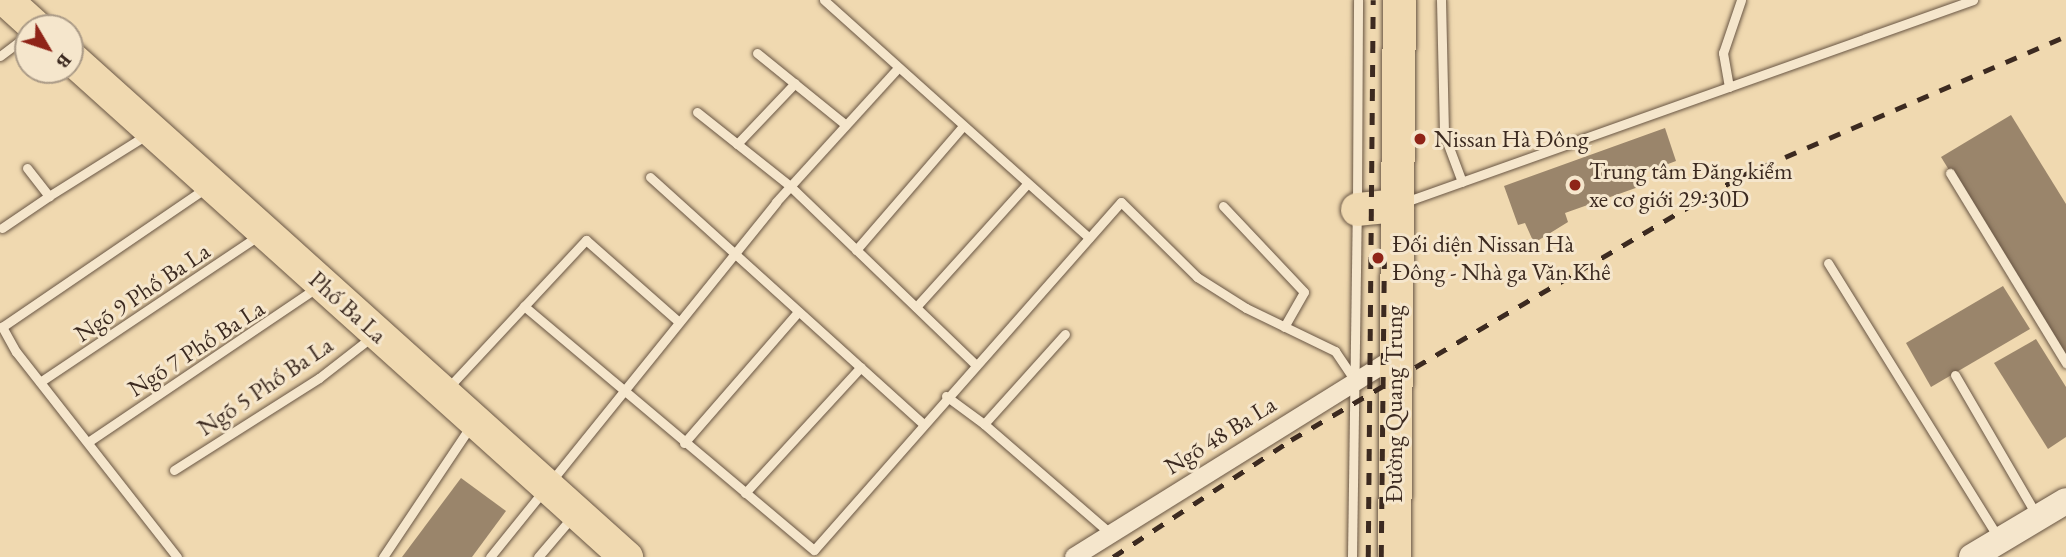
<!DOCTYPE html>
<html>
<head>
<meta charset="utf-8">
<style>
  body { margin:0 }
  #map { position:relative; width:2066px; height:557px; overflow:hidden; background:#f0d9b0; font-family:"EB Garamond",serif }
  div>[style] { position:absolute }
  .building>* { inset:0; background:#9a856b }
  .roads { filter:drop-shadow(0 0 2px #695644) drop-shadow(0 0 2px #695644) }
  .lane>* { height:9px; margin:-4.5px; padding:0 4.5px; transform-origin:4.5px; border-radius:4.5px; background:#f5e6cc }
  .street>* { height:18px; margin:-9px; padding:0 9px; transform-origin:9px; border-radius:9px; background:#f5e6cc }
  .secondary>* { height:26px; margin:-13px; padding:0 13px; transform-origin:13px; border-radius:13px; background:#f5e6cc }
  .highway>* { height:33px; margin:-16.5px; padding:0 16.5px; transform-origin:16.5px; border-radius:16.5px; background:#f0d9b0 }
  .rail>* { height:4.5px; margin-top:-2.25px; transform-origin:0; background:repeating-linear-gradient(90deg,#3c2a20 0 12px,transparent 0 24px) }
  .dots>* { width:19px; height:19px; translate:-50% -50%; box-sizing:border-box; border:4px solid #f5e6cc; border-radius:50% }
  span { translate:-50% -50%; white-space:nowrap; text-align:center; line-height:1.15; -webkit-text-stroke:6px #f5e6cc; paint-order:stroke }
  .poi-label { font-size:24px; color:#3c2a20 }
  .left { translate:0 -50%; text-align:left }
  .street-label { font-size:24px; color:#3c2a20 }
  .north { position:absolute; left:14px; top:14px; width:70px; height:70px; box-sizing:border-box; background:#f5e6cc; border:2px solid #ab9b87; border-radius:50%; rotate:129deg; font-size:19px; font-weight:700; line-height:28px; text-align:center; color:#3c2a20 }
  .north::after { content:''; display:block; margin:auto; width:24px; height:32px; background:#8f2418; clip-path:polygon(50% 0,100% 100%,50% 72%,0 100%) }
</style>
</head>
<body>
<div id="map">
  <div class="building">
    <div style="clip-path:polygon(2011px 115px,2066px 204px,2066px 360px,1941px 157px)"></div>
    <div style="clip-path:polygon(1665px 128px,1676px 161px,1644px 173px,1647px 184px,1565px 213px,1568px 222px,1534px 243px,1525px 223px,1518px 225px,1504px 186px)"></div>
    <div style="clip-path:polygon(2003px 286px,2030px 329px,1931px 387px,1906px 343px)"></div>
    <div style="clip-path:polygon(2036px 339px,2066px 387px,2066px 437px,2048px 449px,1994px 363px)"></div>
    <div style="clip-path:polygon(461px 478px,506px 511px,472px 557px,402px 557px)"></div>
  </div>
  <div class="roads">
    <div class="lane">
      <div style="left:824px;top:0;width:356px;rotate:41.9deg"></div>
      <div style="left:1441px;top:0;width:134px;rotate:88.7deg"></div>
      <div style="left:1444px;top:134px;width:51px;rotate:69.4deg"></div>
      <div style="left:757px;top:53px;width:114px;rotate:39deg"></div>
      <div style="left:0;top:56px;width:35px;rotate:-37deg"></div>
      <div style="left:1729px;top:87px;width:35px;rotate:-100deg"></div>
      <div style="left:1723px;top:53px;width:56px;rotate:-71.2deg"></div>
      <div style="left:697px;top:112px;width:119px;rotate:38.5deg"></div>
      <div style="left:790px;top:186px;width:257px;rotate:43.9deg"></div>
      <div style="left:737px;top:144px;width:84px;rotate:-46.4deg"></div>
      <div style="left:27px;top:168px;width:36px;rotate:52deg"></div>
      <div style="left:49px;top:196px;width:117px;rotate:-32.1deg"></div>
      <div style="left:1950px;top:173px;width:223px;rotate:58.6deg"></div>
      <div style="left:650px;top:177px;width:367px;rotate:42.1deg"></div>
      <div style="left:1357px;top:201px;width:201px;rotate:-89.7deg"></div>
      <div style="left:1405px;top:202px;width:603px;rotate:-19.58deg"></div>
      <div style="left:1223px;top:206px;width:118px;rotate:46.7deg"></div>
      <div style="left:1304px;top:292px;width:40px;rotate:119.7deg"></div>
      <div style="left:2px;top:228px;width:57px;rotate:-34.2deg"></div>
      <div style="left:856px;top:250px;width:164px;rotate:-49.2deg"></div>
      <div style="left:1828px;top:263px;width:325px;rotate:58.2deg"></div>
      <div style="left:524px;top:306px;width:379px;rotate:40.1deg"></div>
      <div style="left:814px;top:550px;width:464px;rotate:-48.6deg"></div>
      <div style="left:1121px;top:202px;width:107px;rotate:44.6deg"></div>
      <div style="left:1197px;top:277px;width:58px;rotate:32.3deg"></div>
      <div style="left:1246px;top:308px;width:99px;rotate:25.8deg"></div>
      <div style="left:1335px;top:351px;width:34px;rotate:56deg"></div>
      <div style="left:916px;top:307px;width:166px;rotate:-47.9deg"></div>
      <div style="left:1955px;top:375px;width:163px;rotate:59.8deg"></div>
      <div style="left:40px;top:382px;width:265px;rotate:-33.8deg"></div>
      <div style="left:447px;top:389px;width:204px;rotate:-47deg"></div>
      <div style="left:586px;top:240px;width:123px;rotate:41.4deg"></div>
      <div style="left:946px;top:396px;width:47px;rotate:36.4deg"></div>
      <div style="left:984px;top:424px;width:121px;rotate:-48deg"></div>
      <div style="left:984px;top:424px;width:168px;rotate:40.9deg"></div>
      <div style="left:88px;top:442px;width:277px;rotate:-34deg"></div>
      <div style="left:684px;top:443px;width:174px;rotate:-49deg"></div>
      <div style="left:174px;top:470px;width:172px;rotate:-32.4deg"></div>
      <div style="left:319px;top:378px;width:68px;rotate:-37.9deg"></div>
      <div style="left:745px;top:493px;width:171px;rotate:-47.4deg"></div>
      <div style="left:177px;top:557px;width:261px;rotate:-128.1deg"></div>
      <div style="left:16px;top:352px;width:29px;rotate:-119deg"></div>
      <div style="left:2px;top:327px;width:248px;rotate:-34.3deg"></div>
      <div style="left:383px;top:557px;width:160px;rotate:-56.2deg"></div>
      <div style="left:490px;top:557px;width:456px;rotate:-51.1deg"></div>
      <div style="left:776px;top:202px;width:180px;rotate:-47.7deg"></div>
      <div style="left:538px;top:557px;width:54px;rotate:-49.5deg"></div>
      <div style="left:1352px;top:557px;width:342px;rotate:-89.2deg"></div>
    </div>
    <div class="street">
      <div style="left:1074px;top:557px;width:377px;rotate:-31.9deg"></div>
    </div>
    <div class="secondary">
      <div style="left:1972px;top:557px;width:109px;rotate:-30.8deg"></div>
    </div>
    <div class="highway">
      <div style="left:6px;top:0;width:42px;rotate:42.1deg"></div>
      <div style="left:70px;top:57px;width:748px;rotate:41.96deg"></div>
      <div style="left:1357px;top:209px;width:40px;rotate:-5.7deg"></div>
      <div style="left:1394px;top:557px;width:557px;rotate:-89.49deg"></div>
    </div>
  </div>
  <div class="rail">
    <div style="left:1113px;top:557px;width:213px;rotate:-33.3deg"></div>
    <div style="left:1291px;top:440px;width:522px;rotate:-30.4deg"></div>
    <div style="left:1741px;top:176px;width:354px;rotate:-23.3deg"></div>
    <div style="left:1368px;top:557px;width:557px;rotate:-89.49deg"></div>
    <div style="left:1381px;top:557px;width:301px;rotate:-89.4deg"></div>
  </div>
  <div class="dots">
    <div style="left:1420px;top:139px;background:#8f2418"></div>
    <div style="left:1575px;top:185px;background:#8f2418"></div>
    <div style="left:1378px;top:258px;background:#8f2418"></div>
  </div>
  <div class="poi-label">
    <span class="left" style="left:1434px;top:139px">Nissan Hà Đông</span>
    <span class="left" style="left:1589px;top:185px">Trung tâm Đăng kiểm<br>xe cơ giới 29-30D</span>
    <span class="left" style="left:1392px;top:258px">Đối diện Nissan Hà<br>Đông - Nhà ga Văn Khê</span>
  </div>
  <div class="street-label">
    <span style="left:142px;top:292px;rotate:-34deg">Ngõ 9 Phố Ba La</span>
    <span style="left:348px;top:307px;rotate:42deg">Phố Ba La</span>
    <span style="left:196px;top:348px;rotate:-33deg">Ngõ 7 Phố Ba La</span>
    <span style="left:265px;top:386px;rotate:-34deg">Ngõ 5 Phố Ba La</span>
    <span style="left:1394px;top:404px;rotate:-90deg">Đường Quang Trung</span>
    <span style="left:1220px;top:435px;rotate:-32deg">Ngõ 48 Ba La</span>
  </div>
  <div class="north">B</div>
</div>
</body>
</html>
